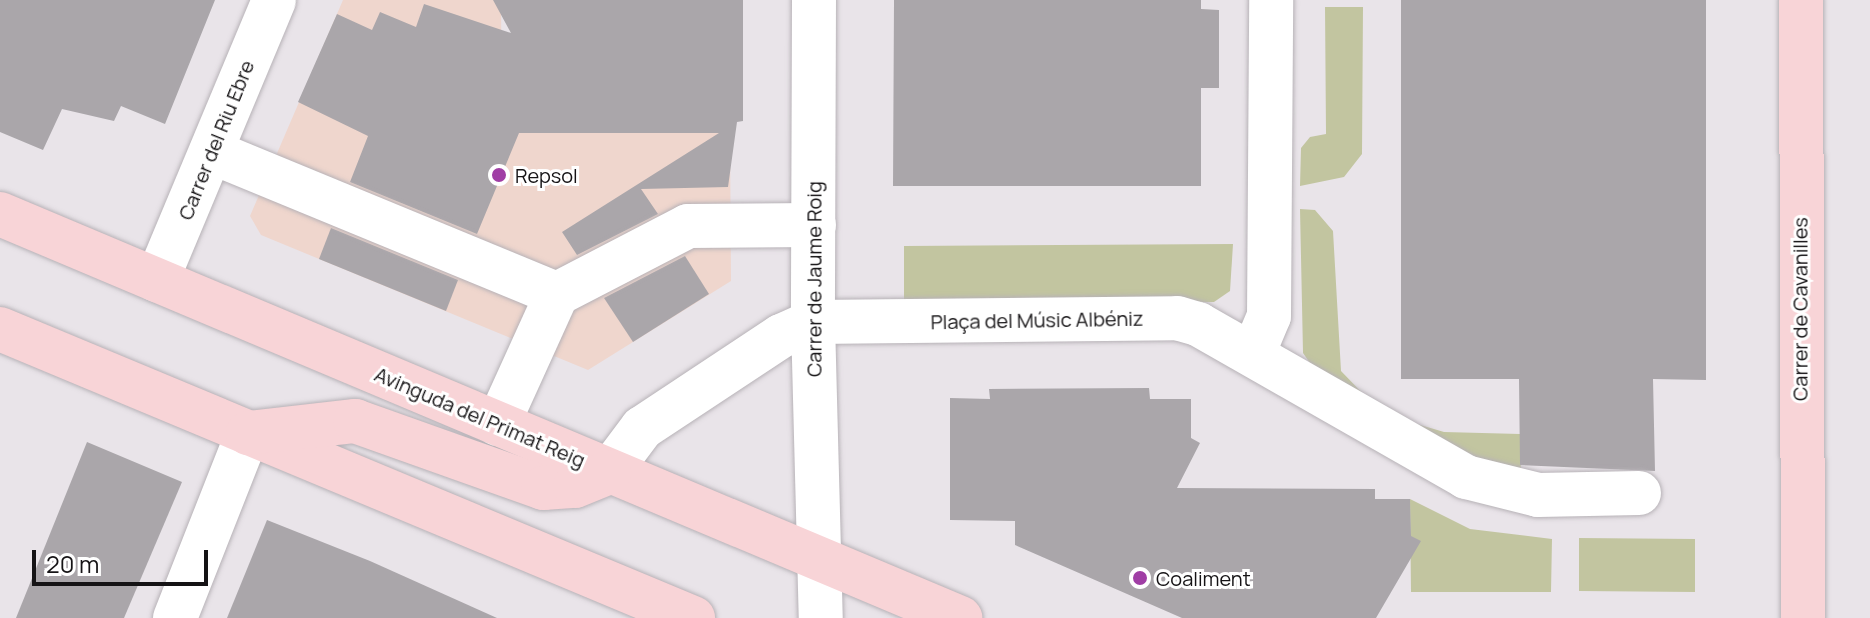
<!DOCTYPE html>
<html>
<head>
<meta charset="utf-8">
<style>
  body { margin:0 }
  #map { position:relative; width:1870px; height:618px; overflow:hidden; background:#e9e4e9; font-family:Manrope,sans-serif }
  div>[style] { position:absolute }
  .commercial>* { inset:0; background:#efd6cd }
  .green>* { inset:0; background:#c2c5a0 }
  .building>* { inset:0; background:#aaa6aa }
  .roads { filter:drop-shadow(0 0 2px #b7b2b7) drop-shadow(0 0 2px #b7b2b7) }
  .minor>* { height:44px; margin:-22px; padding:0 22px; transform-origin:22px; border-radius:22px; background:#fff }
  .major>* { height:44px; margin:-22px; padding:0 22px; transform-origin:22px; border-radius:22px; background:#f8d4d7 }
  .dots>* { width:22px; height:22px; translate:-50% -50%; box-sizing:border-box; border:4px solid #fff; border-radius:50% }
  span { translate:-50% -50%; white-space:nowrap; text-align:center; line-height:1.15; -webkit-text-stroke:6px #fff; paint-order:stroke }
  .street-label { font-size:20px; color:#151315 }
  .poi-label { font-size:20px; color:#151315 }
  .left { translate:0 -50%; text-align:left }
  .scale { position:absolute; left:32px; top:550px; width:176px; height:36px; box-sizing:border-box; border:4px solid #151315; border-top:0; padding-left:10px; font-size:24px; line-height:28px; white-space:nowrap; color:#151315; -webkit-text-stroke:6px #fff; paint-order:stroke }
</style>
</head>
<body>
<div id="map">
  <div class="commercial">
    <div style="clip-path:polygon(343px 0,501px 0,502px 133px,730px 131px,731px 281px,588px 370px,261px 235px,250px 216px)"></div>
  </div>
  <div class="green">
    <div style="clip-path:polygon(1325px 7px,1363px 7px,1362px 154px,1344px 177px,1300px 186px,1301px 148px,1310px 137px,1326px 134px)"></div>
    <div style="clip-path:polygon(1300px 209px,1315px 210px,1333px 231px,1341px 371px,1369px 400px,1312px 366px,1303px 353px)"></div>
    <div style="clip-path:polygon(1233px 244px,1230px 291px,1214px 302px,904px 305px,904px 246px)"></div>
    <div style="clip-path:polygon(1410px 422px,1444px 432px,1520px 434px,1521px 472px,1489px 464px)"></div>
    <div style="clip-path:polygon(1410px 499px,1470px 529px,1552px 539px,1551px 592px,1411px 592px)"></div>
    <div style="clip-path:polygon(1579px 538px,1695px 539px,1695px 592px,1579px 591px)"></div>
  </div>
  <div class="building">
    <div style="clip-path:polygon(0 0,215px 0,165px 124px,121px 106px,114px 121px,62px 109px,43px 150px,0 132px)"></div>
    <div style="clip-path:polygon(493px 0,743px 0,743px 121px,737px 122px,728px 187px,641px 189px,658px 214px,577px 255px,562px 232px,719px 133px,519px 133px,477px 234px,350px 182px,368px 136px,298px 102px,337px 14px,372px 30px,380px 12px,416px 27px,424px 4px,511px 33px)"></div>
    <div style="clip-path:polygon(894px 0,1201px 0,1201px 9px,1219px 10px,1219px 88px,1201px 88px,1201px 186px,893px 186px)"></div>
    <div style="clip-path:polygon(1401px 0,1706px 0,1706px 380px,1653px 379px,1655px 471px,1520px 465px,1519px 379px,1401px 379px)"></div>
    <div style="clip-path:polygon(331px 228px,458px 280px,446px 311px,319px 259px)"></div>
    <div style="clip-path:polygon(685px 256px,709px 294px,633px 342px,604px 298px)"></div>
    <div style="clip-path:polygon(1149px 388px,1150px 399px,1191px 399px,1191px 438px,1200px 443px,1177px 488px,1375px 489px,1375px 499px,1410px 499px,1411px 536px,1421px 541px,1376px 618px,1182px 618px,1015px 545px,1015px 521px,950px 520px,950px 398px,990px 399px,989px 389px)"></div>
    <div style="clip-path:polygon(87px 442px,182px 482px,124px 618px,16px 618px)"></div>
    <div style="clip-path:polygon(267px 520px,370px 561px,497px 618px,227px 618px)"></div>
  </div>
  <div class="roads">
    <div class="minor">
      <div style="left:814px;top:0;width:322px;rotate:90.2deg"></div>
      <div style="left:813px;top:322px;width:296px;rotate:88.5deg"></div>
      <div style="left:212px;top:152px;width:373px;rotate:22.4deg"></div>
      <div style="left:157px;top:280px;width:303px;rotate:-67.3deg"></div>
      <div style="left:1253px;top:354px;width:41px;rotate:-67.2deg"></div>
      <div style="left:1269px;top:316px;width:316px;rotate:-89.6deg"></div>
      <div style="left:498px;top:424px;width:143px;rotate:-65.6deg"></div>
      <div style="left:557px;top:294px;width:148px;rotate:-27.4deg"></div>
      <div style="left:688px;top:226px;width:126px;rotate:-0.5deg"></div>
      <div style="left:609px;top:472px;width:55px;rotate:-53.1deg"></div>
      <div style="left:642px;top:428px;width:167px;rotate:-33.5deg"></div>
      <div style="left:781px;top:336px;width:35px;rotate:-24deg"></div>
      <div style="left:813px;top:322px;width:364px;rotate:-0.6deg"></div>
      <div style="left:1177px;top:318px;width:22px;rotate:16deg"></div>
      <div style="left:1198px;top:324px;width:309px;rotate:29.7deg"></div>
      <div style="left:1466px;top:477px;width:74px;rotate:14deg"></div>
      <div style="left:1538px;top:495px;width:101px;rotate:-1.1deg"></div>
      <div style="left:175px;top:618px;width:199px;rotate:-68.5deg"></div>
    </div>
    <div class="major">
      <div style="left:1801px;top:0;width:618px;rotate:89.81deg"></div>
      <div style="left:0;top:214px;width:1042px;rotate:22.82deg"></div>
      <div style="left:0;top:329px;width:751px;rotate:22.64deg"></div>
      <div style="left:248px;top:433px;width:108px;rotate:-6.4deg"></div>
      <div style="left:355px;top:421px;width:200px;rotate:19.6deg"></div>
      <div style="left:543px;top:488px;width:32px;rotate:-4deg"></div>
      <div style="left:575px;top:486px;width:37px;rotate:-22deg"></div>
    </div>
  </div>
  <div class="dots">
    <div style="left:499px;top:175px;background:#a03ea5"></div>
    <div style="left:1140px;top:578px;background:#a03ea5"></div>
  </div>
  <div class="street-label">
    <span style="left:216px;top:140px;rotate:-68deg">Carrer del Riu Ebre</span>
    <span style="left:814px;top:279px;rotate:-90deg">Carrer de Jaume Roig</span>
    <span style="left:1800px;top:309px;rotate:-90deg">Carrer de Cavanilles</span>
    <span style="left:1037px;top:320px;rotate:-1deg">Plaça del Músic Albéniz</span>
    <span style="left:480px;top:417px;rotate:23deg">Avinguda del Primat Reig</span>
  </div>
  <div class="poi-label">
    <span class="left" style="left:515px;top:175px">Repsol</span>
    <span class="left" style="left:1156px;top:578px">Coaliment</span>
  </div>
  <div class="scale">20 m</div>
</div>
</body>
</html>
